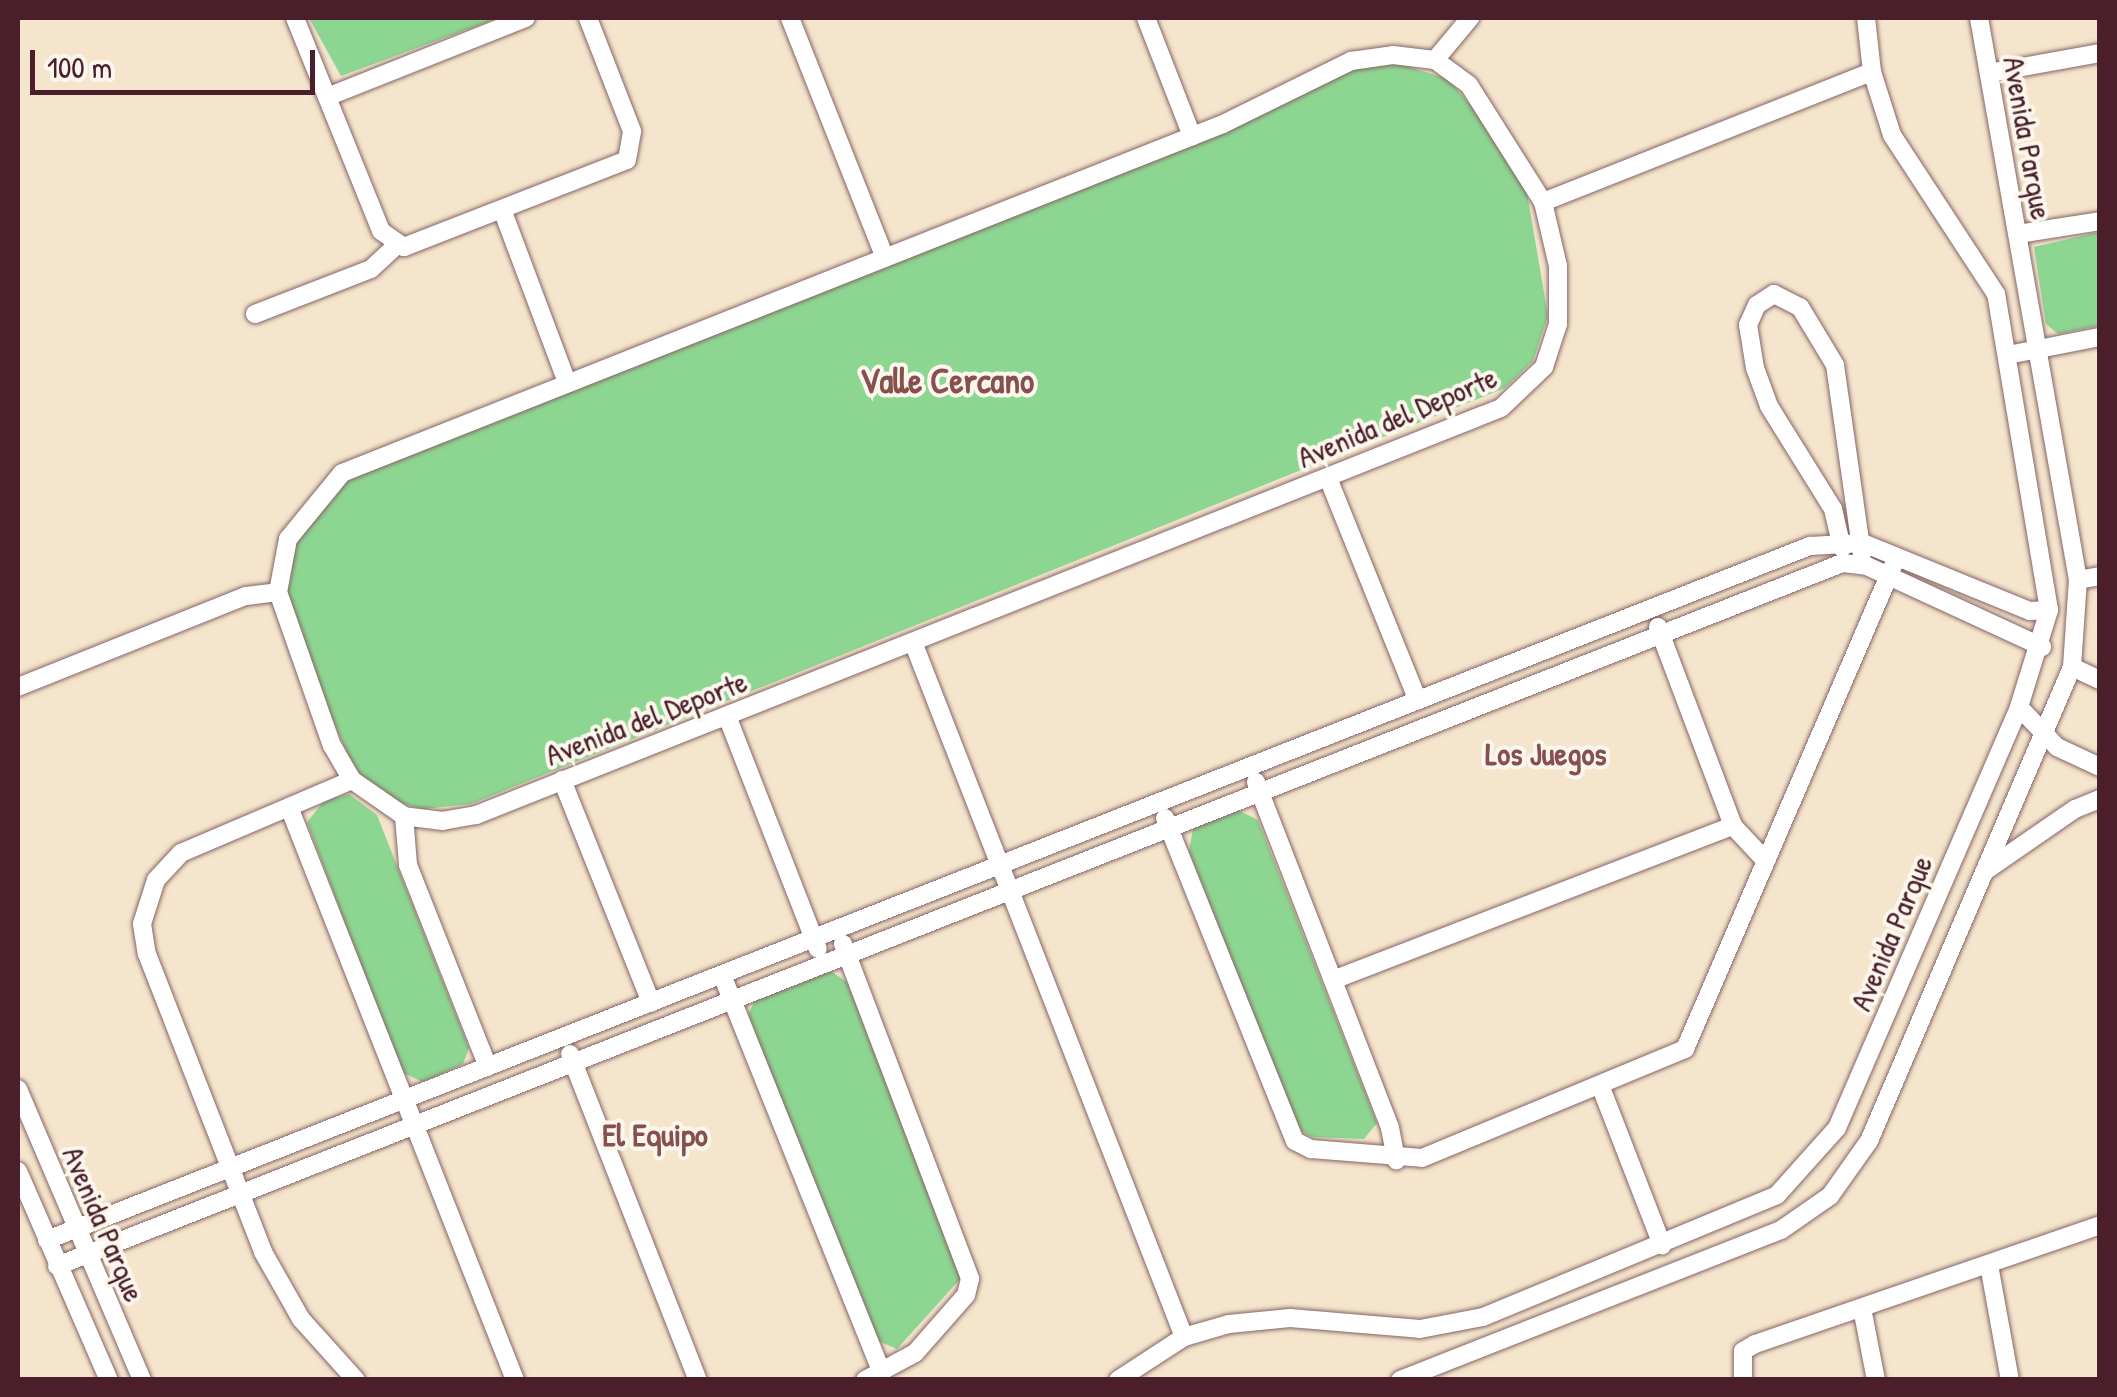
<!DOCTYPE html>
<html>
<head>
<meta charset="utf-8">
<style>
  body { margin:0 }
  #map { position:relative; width:2117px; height:1397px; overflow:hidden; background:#f5e5cd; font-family:"Patrick Hand",sans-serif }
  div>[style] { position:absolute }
  .green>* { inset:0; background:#8dd692 }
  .roads { filter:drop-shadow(0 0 2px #866464) drop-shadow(0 0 2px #866464) }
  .minor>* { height:18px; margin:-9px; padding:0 9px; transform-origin:9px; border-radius:9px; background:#fff }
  span { translate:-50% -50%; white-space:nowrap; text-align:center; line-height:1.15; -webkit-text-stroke:8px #fbf7ec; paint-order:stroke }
  .street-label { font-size:30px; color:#4a1f2b }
  .neighbourhood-label { font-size:32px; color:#874f4d; font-weight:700 }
  .quarter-label { font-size:35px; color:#874f4d; font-weight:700 }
  .frame { position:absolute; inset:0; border:20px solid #4a1f2b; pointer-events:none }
  .scale { position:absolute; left:30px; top:50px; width:285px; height:45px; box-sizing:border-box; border:5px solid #4a1f2b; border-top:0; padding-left:12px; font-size:30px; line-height:35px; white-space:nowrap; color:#4a1f2b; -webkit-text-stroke:8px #fbf7ec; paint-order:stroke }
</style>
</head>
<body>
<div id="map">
  <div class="green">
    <div style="clip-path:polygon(309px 18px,498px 18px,341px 76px)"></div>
    <div style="clip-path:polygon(1393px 62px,1448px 79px,1491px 129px,1527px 193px,1548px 316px,1533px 361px,1505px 388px,471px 804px,423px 809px,396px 802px,363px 778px,348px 756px,284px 602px,295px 543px,350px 475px,1335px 72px)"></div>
    <div style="clip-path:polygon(2099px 232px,2099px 326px,2058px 334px,2046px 324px,2034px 247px)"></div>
    <div style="clip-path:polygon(349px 794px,377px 815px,469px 1048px,463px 1064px,423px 1082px,401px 1072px,307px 822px,324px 801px)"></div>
    <div style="clip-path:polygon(1238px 810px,1258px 820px,1377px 1123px,1364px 1139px,1312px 1137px,1298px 1129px,1189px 851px,1193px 829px)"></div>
    <div style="clip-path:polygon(829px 970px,847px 982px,961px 1278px,897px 1349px,876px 1340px,748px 1014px,756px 999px)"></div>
  </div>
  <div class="roads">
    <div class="minor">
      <div style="left:295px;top:18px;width:230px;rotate:68deg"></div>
      <div style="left:381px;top:231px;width:28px;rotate:35deg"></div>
      <div style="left:404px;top:247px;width:239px;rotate:-21.3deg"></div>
      <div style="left:627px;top:160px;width:29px;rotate:-80deg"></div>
      <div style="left:632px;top:131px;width:121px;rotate:-111.3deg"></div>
      <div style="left:790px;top:18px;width:256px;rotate:68.4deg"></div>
      <div style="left:1146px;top:18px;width:127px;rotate:68.7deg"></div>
      <div style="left:1393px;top:55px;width:42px;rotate:6.8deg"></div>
      <div style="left:1435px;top:60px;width:42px;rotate:36.3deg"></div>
      <div style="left:1469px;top:85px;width:138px;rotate:57.7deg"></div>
      <div style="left:1543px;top:202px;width:66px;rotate:76.8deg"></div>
      <div style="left:1558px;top:266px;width:58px;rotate:90deg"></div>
      <div style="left:1558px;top:324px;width:45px;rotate:108deg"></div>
      <div style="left:1544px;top:367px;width:59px;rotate:136.4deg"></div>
      <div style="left:1501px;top:408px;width:1103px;rotate:158.34deg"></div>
      <div style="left:476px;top:815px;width:34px;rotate:170deg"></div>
      <div style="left:443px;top:821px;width:39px;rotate:-173deg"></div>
      <div style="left:404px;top:816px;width:63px;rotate:-145.3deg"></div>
      <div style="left:352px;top:780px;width:39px;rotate:-120deg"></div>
      <div style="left:332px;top:746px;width:163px;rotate:-109.3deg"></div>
      <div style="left:278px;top:592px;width:54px;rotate:-79.3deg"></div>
      <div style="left:288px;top:539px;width:85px;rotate:-50.7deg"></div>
      <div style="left:342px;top:473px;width:948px;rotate:-21.61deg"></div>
      <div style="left:1223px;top:124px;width:143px;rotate:-26.2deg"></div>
      <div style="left:1351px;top:61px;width:42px;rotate:-8.1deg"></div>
      <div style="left:1435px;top:60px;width:55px;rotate:-50.2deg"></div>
      <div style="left:1989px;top:73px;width:113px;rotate:-10.2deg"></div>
      <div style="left:327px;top:97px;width:214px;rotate:-21.7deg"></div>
      <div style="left:1543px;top:202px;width:354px;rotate:-21.6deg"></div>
      <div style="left:503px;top:212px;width:179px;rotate:69.4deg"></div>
      <div style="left:2018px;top:234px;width:83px;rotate:-9deg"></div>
      <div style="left:255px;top:314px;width:124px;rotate:-21.2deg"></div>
      <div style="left:371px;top:269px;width:34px;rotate:-43deg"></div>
      <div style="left:2008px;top:355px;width:94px;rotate:-11.1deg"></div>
      <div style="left:1328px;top:478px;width:240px;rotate:68deg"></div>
      <div style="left:1842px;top:548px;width:40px;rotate:-103deg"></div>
      <div style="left:1833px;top:509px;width:121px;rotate:-121.9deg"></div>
      <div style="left:1769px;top:406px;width:40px;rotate:-110.2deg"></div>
      <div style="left:1755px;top:368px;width:44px;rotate:-99.2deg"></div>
      <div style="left:1748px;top:325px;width:22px;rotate:-66deg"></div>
      <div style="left:1757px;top:305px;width:20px;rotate:-33deg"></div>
      <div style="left:1774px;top:294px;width:29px;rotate:27deg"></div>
      <div style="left:1800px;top:307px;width:68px;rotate:58.9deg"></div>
      <div style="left:1835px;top:365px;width:191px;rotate:81.9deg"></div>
      <div style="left:2078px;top:580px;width:22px;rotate:-10deg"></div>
      <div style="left:1658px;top:627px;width:213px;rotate:69.3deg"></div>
      <div style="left:1733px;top:826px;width:47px;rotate:46.7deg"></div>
      <div style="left:913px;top:642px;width:746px;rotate:68.7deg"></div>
      <div style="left:2072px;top:667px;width:31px;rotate:25deg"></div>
      <div style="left:18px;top:687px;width:245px;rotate:-21.8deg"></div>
      <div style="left:246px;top:596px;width:32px;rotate:-7deg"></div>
      <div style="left:2019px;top:707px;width:55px;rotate:46.5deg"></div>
      <div style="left:2057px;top:747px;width:47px;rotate:24.9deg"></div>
      <div style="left:727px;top:716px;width:250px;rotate:68.7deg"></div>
      <div style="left:352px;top:780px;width:186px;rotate:156.9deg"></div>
      <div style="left:181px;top:853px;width:37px;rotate:133deg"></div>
      <div style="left:156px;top:880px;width:46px;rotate:107.7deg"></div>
      <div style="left:142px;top:924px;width:30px;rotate:81deg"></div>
      <div style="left:147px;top:954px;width:320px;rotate:68.7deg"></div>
      <div style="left:263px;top:1252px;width:77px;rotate:60.4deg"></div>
      <div style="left:301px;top:1319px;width:82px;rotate:48deg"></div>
      <div style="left:562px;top:780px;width:240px;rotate:68.2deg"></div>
      <div style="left:1256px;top:782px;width:371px;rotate:68.8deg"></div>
      <div style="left:1390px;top:1128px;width:33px;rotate:79deg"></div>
      <div style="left:289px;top:807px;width:616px;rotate:68.47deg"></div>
      <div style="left:404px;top:816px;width:49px;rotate:85.3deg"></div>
      <div style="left:408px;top:865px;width:217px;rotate:68.4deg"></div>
      <div style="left:1165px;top:818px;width:348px;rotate:68.1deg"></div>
      <div style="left:1295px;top:1141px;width:18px;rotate:27deg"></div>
      <div style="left:1311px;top:1149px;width:111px;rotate:4.6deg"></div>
      <div style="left:1422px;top:1158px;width:285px;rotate:-22.5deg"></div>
      <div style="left:1685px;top:1049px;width:526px;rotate:-66.7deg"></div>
      <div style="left:1985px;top:871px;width:109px;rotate:-34.6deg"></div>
      <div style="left:2075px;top:809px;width:27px;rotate:-22deg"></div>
      <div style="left:843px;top:944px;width:358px;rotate:69.2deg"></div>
      <div style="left:970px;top:1279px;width:16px;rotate:104deg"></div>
      <div style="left:966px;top:1295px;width:77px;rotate:131.3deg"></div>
      <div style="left:915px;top:1353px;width:57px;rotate:151.6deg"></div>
      <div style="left:722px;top:975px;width:429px;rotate:68.1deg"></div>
      <div style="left:1333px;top:980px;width:429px;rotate:-21.1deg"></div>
      <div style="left:570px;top:1054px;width:350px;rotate:68.6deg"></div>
      <div style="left:1600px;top:1085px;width:172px;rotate:68.8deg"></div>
      <div style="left:18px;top:1089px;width:316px;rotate:66.9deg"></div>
      <div style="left:18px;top:1171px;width:228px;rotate:66.5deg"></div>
      <div style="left:47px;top:1240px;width:1895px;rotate:-21.49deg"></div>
      <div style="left:1810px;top:546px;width:53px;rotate:-3.2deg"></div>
      <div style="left:1863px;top:543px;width:180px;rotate:22.2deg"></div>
      <div style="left:2030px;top:611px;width:19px;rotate:-3deg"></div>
      <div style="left:1989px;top:1265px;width:117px;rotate:79.7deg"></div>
      <div style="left:57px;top:1266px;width:1919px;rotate:-21.49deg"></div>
      <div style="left:1843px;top:563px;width:24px;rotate:7deg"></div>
      <div style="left:1867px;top:566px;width:193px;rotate:24.8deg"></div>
      <div style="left:1862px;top:1308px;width:73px;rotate:79deg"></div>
      <div style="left:1118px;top:1380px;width:79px;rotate:-33.1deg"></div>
      <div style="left:1184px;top:1337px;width:47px;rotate:-16.1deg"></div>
      <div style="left:1229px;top:1324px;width:61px;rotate:-5.6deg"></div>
      <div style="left:1290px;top:1318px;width:130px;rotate:4.8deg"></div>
      <div style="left:1420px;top:1329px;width:64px;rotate:-10.8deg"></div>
      <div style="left:1483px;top:1317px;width:318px;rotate:-22.5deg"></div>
      <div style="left:1777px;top:1195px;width:90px;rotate:-48.2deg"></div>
      <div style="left:1837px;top:1128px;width:459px;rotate:-66.6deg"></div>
      <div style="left:2019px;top:707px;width:102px;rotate:-72.8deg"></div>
      <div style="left:2049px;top:610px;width:320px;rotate:-99.5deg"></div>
      <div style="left:1996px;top:294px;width:190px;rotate:-123.2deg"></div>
      <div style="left:1892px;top:135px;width:66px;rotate:-107.6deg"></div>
      <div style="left:1872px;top:72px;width:54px;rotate:-96.3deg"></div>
      <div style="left:1400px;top:1380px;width:409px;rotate:-21.5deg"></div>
      <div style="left:1781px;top:1230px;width:60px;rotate:-34.8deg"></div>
      <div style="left:1830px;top:1196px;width:67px;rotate:-54.7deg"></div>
      <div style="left:1869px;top:1141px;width:516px;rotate:-66.82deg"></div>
      <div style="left:2072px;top:667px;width:87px;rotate:-86.1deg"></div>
      <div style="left:2078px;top:580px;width:571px;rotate:-99.99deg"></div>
      <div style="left:1743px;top:1380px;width:29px;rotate:-90deg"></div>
      <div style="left:1743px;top:1351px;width:14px;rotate:-30deg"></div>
      <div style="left:1755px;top:1344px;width:365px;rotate:-19deg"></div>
    </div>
  </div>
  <div class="street-label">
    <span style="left:2028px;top:138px;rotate:80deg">Avenida Parque</span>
    <span style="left:1397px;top:417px;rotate:-23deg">Avenida del Deporte</span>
    <span style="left:646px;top:718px;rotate:-21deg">Avenida del Deporte</span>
    <span style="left:1891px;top:933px;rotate:-67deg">Avenida Parque</span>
    <span style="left:104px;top:1224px;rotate:67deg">Avenida Parque</span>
  </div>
  <div class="neighbourhood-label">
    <span style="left:1546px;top:754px">Los Juegos</span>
    <span style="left:655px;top:1135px">El Equipo</span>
  </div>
  <div class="quarter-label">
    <span style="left:947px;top:381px">Valle Cercano</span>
  </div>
  <div class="frame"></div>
  <div class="scale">100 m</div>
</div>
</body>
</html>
